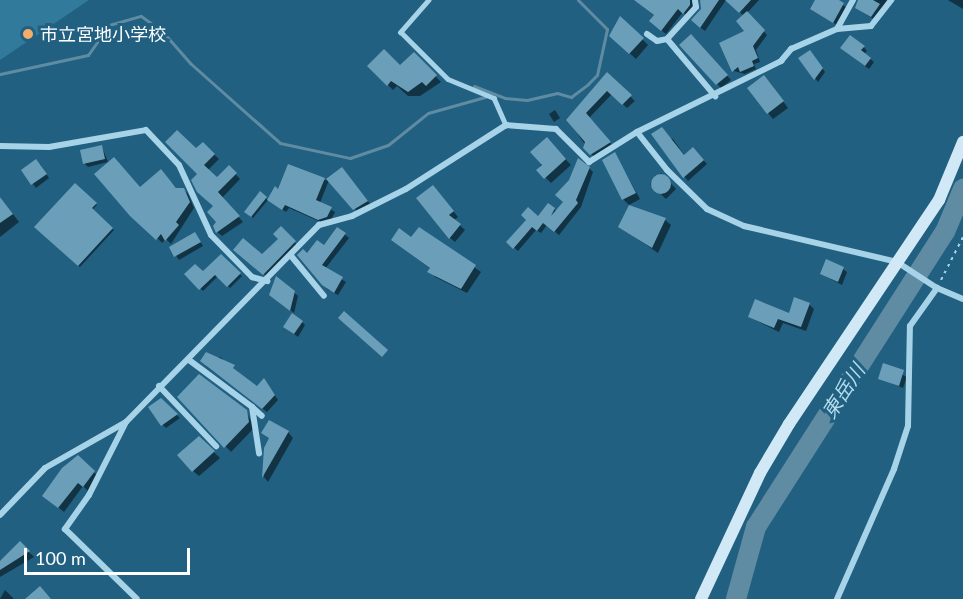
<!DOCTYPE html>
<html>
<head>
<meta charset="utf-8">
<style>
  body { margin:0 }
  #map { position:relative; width:963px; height:599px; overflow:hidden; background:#216080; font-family:Lato,"Noto Sans JP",sans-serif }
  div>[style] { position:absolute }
  .green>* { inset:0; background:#317a9c }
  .shadow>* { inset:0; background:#0007 }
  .stream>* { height:3px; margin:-1.5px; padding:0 1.5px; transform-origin:1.5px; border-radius:1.5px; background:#5f8ca2 }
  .river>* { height:20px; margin:-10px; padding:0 10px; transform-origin:10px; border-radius:10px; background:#5f8ca2 }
  .building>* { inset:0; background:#6b9fb9 }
  .round { border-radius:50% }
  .path>* { height:2px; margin-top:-1px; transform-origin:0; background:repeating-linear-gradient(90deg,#a7d3e8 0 3px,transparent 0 7.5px) }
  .lane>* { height:4.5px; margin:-2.25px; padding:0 2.25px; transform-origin:2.25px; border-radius:2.25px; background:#a7d3e8 }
  .street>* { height:6px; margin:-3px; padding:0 3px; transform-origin:3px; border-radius:3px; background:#a7d3e8 }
  .secondary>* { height:12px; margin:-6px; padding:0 6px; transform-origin:6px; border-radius:6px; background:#d1e9f6 }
  .dots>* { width:16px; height:16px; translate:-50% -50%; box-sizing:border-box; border:3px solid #216080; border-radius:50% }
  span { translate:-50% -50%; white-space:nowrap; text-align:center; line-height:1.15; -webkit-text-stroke:6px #216080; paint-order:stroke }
  .poi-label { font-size:18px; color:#fff }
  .left { translate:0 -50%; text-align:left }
  .water-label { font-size:20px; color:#b2dcef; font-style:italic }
  .scale { position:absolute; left:24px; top:548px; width:166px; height:27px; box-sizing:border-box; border:3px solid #fff; border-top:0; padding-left:8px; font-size:18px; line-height:21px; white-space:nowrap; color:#fff; -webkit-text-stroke:4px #216080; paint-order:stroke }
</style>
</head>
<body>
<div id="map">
  <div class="green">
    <div style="clip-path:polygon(0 0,89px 0,0 60px)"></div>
  </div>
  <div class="shadow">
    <div style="clip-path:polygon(635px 0,696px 0,688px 17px,683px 12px,666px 34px,656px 26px,655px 16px)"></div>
    <div style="clip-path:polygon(700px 0,726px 0,705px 31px,697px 25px,703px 9px)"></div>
    <div style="clip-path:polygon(727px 0,759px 0,747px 13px,767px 35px,756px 50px,760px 62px,754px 64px,756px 69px,745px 74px,734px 71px,721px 44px,746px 31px,744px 16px)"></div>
    <div style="clip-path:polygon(816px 0,836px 0,847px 8px,837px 25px,812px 9px)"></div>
    <div style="clip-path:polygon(860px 0,887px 0,875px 20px,856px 8px)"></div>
    <div style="clip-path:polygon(948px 0,963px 0,963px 9px)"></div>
    <div style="clip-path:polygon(621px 18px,648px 45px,636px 59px,616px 41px)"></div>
    <div style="clip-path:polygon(691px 36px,731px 80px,721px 88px,681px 45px)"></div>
    <div style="clip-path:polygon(864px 47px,867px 51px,864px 54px,874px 62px,869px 69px,846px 52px)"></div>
    <div style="clip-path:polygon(414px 54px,441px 82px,420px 96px,408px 96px,397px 86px,393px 90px,369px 66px,400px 67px)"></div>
    <div style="clip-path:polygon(813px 55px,825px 72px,818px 82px,800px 58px)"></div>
    <div style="clip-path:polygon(607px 74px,635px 101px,627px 108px,612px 94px,589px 118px,614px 147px,595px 159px,568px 120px)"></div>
    <div style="clip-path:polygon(770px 83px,788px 108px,773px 119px,768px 113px)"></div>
    <div style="clip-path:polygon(555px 110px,560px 118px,554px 122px,549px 114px)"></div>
    <div style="clip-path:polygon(653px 135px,673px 139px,685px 156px,693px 149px,707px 164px,688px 181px)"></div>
    <div style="clip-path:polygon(203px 144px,219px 159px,208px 170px,217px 179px,229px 167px,240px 179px,222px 198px,243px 222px,222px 236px,217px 232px,215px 207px,199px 174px,196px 150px)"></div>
    <div style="clip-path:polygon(552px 145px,571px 165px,551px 183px,538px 170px)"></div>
    <div style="clip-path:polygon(102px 147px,108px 162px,88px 167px,84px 163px)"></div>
    <div style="clip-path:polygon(615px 154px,640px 199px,629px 205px,623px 199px)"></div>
    <div style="clip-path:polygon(40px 164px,49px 178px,36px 188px,23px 170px)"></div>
    <div style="clip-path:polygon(589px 168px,593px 172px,581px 207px,559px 235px,547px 225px,541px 233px,536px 230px,518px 251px,508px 242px,538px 218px,554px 209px,557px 212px)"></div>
    <div style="clip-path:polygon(342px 169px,371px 205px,358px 212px,329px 180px,320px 203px,335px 212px,331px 220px,323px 223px,289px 208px,286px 212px,273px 203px,279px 191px,326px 180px)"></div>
    <div style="clip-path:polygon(161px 171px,181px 193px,184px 190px,188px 194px,194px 208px,171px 244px,166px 239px,162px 243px,96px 174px,140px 188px)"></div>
    <div style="clip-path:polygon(661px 173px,676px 189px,666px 199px,650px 184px)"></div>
    <div style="clip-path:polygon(75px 185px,97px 205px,92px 210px,114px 230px,80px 267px,36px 227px)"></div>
    <div style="clip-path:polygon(438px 192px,458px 217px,454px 220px,465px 230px,455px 242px,450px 238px)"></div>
    <div style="clip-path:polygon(260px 194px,268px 200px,253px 218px,246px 211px)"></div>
    <div style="clip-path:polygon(0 197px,19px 222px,0 237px)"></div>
    <div style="clip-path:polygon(665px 220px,671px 225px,658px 253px,620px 227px)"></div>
    <div style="clip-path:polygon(281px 228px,300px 248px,270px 279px,241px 256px,262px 256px,280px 239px)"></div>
    <div style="clip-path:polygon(338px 229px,349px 238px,325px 269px,346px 282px,338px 295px,327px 289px,307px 255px,324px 247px)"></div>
    <div style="clip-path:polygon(419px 229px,481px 272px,467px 293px,435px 277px,431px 269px,399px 245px,411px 239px)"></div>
    <div style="clip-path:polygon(195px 234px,203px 246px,179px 260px,171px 248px)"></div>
    <div style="clip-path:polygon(221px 256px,242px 276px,230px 288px,218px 276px,203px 291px,186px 274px,203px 274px)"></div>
    <div style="clip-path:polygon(843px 269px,847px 272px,842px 285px,821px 274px)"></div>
    <div style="clip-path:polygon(277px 278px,298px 296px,294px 313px,274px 298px,273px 284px)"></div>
    <div style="clip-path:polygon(809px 304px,814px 309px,806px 331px,783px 323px,779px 332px,749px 317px,790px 315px)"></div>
    <div style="clip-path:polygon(302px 322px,305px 325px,298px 337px,285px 327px)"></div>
    <div style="clip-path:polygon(220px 357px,257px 389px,268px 385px,278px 400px,267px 412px,206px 366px)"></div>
    <div style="clip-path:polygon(884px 365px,907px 377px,903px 388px,879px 378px)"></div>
    <div style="clip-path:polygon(179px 397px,246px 411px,254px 428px,231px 452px)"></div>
    <div style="clip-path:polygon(161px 400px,180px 418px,166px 428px,163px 425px)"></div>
    <div style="clip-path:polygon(288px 432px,293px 438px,268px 482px,264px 477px,265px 448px,270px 439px)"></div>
    <div style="clip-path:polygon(199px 438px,220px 458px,199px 476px,193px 471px)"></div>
    <div style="clip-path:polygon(78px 458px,99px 477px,88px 491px,83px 486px,64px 512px,49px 500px)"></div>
    <div style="clip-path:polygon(20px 543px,34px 557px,0 577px,0 563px)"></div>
    <div style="clip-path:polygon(5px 590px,14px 599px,0 599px)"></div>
  </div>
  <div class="stream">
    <div style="left:0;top:74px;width:90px;rotate:-12.2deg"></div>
    <div style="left:88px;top:55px;width:37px;rotate:-55deg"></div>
    <div style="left:109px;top:25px;width:33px;rotate:-16deg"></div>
    <div style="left:141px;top:16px;width:26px;rotate:36deg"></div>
    <div style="left:162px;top:31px;width:43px;rotate:48.8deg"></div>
    <div style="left:190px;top:63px;width:120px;rotate:41.6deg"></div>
    <div style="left:280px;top:143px;width:72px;rotate:12.1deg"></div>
    <div style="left:350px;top:158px;width:40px;rotate:-18.9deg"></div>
    <div style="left:388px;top:145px;width:51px;rotate:-38.7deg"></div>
    <div style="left:428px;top:113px;width:59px;rotate:-15.7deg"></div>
    <div style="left:485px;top:97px;width:7px;rotate:-45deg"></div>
    <div style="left:474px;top:86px;width:33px;rotate:21deg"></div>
    <div style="left:505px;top:98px;width:22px;rotate:5deg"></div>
    <div style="left:527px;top:100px;width:31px;rotate:-13deg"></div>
    <div style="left:557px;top:93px;width:15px;rotate:16deg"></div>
    <div style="left:571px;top:97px;width:21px;rotate:-37deg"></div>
    <div style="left:588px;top:84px;width:13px;rotate:-45deg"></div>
    <div style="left:597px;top:75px;width:47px;rotate:-77.7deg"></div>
    <div style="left:607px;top:29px;width:41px;rotate:-135deg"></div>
  </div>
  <div class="river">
    <div style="left:736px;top:599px;width:75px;rotate:-74.5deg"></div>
    <div style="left:756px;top:527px;width:350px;rotate:-57.4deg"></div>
    <div style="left:945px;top:232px;width:47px;rotate:-67.3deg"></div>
  </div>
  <div class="building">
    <div style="clip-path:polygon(634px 0,690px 0,690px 5px,683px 14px,678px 9px,661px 31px,649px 21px,654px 15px)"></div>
    <div style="clip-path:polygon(700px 0,719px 0,700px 28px,691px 20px,701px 9px)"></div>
    <div style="clip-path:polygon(725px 0,751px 0,739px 13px)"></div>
    <div style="clip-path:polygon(815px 0,839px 0,844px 3px,833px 23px,810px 9px)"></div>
    <div style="clip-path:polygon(858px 0,873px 0,880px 4px,871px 17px,855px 8px)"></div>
    <div style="clip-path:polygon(747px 11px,765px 30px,753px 46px,758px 58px,752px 61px,754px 66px,740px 72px,738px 67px,732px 72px,719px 43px,744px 31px,736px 21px)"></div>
    <div style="clip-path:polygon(620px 16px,644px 38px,629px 54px,609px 36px)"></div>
    <div style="clip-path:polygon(691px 34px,728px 75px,716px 85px,679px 45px)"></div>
    <div style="clip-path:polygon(850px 35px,865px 46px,861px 50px,871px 58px,865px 66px,840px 48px)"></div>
    <div style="clip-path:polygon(384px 49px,400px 65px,414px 52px,437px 75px,426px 86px,422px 82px,408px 92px,391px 81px,387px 86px,367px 66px)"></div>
    <div style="clip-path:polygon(810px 50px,823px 68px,814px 80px,798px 58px)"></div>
    <div style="clip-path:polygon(607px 72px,632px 95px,622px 105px,607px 91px,586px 113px,611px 142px,590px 155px,583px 148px,585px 142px,566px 120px)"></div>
    <div style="clip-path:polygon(764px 75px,784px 101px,767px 114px,747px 88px)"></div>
    <div style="clip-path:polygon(662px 127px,684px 155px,693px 147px,704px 160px,683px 178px,651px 134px)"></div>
    <div style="clip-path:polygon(177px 130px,196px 148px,203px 142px,215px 154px,204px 165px,217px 177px,229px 165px,237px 173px,218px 192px,240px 216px,216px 233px,213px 226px,216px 222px,207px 212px,213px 206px,197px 192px,191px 180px,197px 174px,165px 142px)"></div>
    <div style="clip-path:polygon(547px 137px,566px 159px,544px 179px,536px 170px,542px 165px,530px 152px)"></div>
    <div style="clip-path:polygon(102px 145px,105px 159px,83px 164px,80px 150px)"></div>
    <div style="clip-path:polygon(615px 152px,636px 193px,622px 200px,602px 160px)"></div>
    <div style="clip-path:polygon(114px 157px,140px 187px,161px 169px,176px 188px,184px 188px,190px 202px,176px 222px,179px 225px,165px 241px,161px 234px,156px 240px,130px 216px,94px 174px)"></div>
    <div style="clip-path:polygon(578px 158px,590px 167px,576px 200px,578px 203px,554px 232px,543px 223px,537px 231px,532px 227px,513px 249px,506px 242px,526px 220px,521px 215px,528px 207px,538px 216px,548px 203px,555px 208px,551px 216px,563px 202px,555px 195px,569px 180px)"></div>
    <div style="clip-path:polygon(36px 159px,47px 174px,31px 185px,21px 170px)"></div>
    <div style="clip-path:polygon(288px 164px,325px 178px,316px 200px,332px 207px,327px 217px,318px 220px,285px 205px,282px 210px,267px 200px,275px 186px,278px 189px)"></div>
    <div style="clip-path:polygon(342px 167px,368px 201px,353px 210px,326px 179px)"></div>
    <div class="round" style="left:651px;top:174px;width:20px;height:20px"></div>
    <div style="clip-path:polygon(75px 183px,97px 203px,92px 208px,113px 228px,78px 266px,34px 227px)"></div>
    <div style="clip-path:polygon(433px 185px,454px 211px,449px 215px,461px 224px,449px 239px,416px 198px)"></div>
    <div style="clip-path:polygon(260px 191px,267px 197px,251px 217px,244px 212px)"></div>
    <div style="clip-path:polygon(0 197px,13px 214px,0 223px)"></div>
    <div style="clip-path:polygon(629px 205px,666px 218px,652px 248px,618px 227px)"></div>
    <div style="clip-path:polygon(281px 226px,296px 241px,263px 275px,233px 250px,243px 238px,262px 254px,278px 239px,273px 234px)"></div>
    <div style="clip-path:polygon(337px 227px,346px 233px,322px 265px,343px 277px,334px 293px,322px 285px,297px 255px,303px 249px,307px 253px,317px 240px,324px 245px)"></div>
    <div style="clip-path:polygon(419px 227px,476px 265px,461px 289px,427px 272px,430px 268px,391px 240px,399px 228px,411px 237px)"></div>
    <div style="clip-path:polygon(195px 232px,201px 242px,174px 257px,169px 247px)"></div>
    <div style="clip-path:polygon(221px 254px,241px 273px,227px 287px,215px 275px,199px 290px,184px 274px,195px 264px,203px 271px)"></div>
    <div style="clip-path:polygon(826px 259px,844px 267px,838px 282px,820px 274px)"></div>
    <div style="clip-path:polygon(276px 276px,295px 291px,290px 311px,269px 295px)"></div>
    <div style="clip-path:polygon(794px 297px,810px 303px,801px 327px,778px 319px,774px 328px,748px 317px,755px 299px,789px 313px)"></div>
    <div style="clip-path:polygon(344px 311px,388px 350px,382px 357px,338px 318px)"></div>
    <div style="clip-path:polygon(292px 313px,303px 321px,294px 334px,283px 327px)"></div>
    <div style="clip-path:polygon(206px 352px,235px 365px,233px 368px,257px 386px,264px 378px,275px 395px,262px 409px,200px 361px)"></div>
    <div style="clip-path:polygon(883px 363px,904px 370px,899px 386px,878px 379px)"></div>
    <div style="clip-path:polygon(199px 374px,247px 410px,249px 422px,224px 448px,177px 397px)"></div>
    <div style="clip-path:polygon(161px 398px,178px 414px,161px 426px,148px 407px)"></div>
    <div style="clip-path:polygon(269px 420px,289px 431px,262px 478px,264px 448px,269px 438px,261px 433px)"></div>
    <div style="clip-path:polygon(199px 436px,215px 451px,192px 472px,177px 455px)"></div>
    <div style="clip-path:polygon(78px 455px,95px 471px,83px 487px,78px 483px,58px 508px,42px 496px,62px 468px)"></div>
    <div style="clip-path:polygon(20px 541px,30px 551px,0 570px,0 561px)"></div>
    <div style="clip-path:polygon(40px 586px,51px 599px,25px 599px)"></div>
  </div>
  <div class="path">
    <div style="left:941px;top:280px;width:48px;rotate:-62.9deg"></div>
  </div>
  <div class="lane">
    <div style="left:429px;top:0;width:43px;rotate:131.2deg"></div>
    <div style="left:401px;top:32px;width:66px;rotate:45deg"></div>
    <div style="left:448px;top:79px;width:50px;rotate:22.4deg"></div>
    <div style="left:494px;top:98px;width:30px;rotate:66deg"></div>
  </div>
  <div class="street">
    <div style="left:837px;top:29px;width:33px;rotate:-61deg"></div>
    <div style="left:647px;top:34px;width:12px;rotate:35deg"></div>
    <div style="left:657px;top:41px;width:10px;rotate:-11deg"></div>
    <div style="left:667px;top:39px;width:75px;rotate:49.9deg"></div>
    <div style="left:667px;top:39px;width:43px;rotate:-47.8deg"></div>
    <div style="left:696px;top:7px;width:6px;rotate:-99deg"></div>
    <div style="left:637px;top:132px;width:48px;rotate:51.7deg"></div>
    <div style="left:667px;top:170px;width:56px;rotate:44.3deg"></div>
    <div style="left:707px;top:209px;width:41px;rotate:24.7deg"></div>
    <div style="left:744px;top:226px;width:157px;rotate:13.2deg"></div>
    <div style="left:897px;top:262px;width:48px;rotate:33deg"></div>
    <div style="left:937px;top:288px;width:28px;rotate:23deg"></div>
    <div style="left:0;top:146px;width:49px;rotate:1.2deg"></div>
    <div style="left:49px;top:147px;width:98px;rotate:-9.9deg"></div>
    <div style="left:146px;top:130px;width:48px;rotate:46.7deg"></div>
    <div style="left:179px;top:165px;width:77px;rotate:65.4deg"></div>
    <div style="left:211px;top:235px;width:59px;rotate:45.7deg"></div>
    <div style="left:252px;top:277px;width:16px;rotate:15deg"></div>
    <div style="left:292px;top:257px;width:50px;rotate:50.6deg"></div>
    <div style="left:189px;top:360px;width:79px;rotate:36.7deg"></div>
    <div style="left:252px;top:407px;width:47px;rotate:81.3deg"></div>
    <div style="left:159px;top:386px;width:83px;rotate:46.5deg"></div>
    <div style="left:252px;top:407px;width:13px;rotate:42deg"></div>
    <div style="left:126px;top:422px;width:82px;rotate:116.9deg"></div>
    <div style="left:89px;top:495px;width:42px;rotate:125.2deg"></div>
    <div style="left:65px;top:529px;width:100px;rotate:44.2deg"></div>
    <div style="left:0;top:515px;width:65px;rotate:-46.2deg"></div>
    <div style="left:45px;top:468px;width:93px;rotate:-29.6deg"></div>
    <div style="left:126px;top:422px;width:276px;rotate:-45.6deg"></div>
    <div style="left:319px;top:225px;width:34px;rotate:-15deg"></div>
    <div style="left:352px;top:216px;width:60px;rotate:-26.6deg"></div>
    <div style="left:406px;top:189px;width:119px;rotate:-32.6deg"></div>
    <div style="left:506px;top:125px;width:50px;rotate:4.6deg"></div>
    <div style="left:556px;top:129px;width:47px;rotate:45deg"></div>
    <div style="left:589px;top:162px;width:57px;rotate:-32deg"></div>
    <div style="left:637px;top:132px;width:161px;rotate:-26.2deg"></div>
    <div style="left:781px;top:61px;width:16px;rotate:-50deg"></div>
    <div style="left:791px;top:49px;width:50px;rotate:-23.5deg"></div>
    <div style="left:837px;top:29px;width:34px;rotate:-5deg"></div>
    <div style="left:871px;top:26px;width:33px;rotate:-52deg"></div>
    <div style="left:837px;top:599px;width:142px;rotate:-66.3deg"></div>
    <div style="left:894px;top:469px;width:45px;rotate:-72deg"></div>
    <div style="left:908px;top:426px;width:100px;rotate:-88.9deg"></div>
    <div style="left:910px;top:326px;width:47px;rotate:-54.6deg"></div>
  </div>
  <div class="secondary">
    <div style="left:701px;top:599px;width:139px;rotate:-64.9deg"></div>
    <div style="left:760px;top:473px;width:57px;rotate:-59.4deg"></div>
    <div style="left:789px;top:424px;width:270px;rotate:-56.2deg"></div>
    <div style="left:939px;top:200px;width:63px;rotate:-67.5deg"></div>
  </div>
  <div class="dots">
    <div style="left:28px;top:34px;background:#f4ad69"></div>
  </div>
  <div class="poi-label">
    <span class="left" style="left:40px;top:34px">市立宮地小学校</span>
  </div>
  <div class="water-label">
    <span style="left:843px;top:391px;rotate:-57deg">東岳川</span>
  </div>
  <div class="scale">100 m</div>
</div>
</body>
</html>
